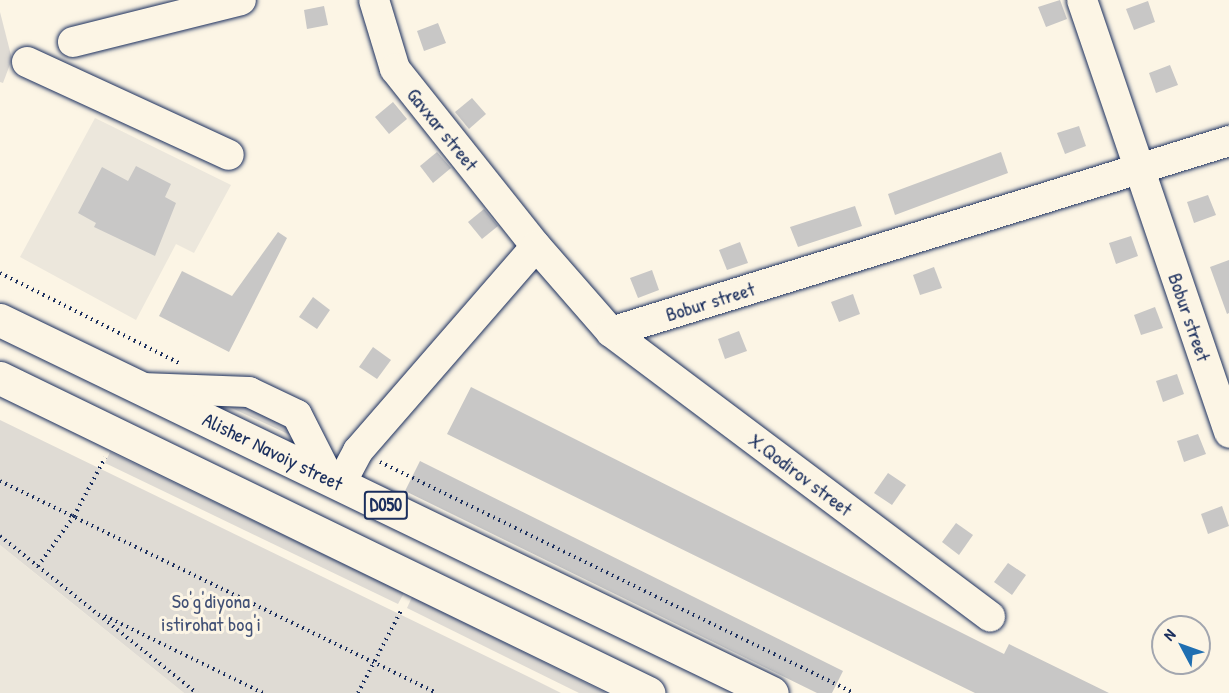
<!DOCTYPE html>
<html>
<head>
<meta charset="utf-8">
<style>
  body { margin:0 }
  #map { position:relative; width:1229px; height:693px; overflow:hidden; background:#fcf5e5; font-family:"Patrick Hand",sans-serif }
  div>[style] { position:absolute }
  .built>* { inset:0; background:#ece7dc }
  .green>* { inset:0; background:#dfdbd4 }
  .building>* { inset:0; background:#c8c7c6 }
  .path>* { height:4px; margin-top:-2px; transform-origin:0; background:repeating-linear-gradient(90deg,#1b2f5e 0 1.5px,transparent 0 6px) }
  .roads { filter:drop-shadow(0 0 2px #1b2f5e) drop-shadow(0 0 2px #1b2f5e) }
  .minor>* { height:30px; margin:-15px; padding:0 15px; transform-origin:15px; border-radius:15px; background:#fcf5e5 }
  .major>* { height:33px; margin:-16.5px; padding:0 16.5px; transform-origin:16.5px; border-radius:16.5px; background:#fcf5e5 }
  span { translate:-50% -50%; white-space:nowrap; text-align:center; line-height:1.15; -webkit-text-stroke:6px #fcf5e5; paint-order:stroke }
  .shield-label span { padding:2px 4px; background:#fcf5e5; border:2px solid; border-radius:4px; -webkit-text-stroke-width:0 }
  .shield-label { font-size:18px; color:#1b2f5e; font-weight:700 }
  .street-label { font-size:20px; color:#1b2f5e }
  .park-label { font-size:20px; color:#425176 }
  .north { position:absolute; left:1151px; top:615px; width:60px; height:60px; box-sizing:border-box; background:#fcf5e5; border:2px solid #a2a6af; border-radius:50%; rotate:311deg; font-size:16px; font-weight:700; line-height:24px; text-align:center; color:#1b2f5e }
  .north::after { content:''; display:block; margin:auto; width:21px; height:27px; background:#1f6fb2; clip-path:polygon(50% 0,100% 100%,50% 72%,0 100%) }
</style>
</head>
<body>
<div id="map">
  <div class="built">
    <div style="clip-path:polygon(95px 118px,231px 185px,194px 253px,176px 244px,136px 320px,20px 257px)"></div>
    <div style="clip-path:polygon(0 545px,37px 575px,184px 693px,0 693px)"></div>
  </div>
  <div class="green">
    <div style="clip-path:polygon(0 12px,12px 59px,3px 83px,0 82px)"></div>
    <div style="clip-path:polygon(245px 402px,287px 422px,301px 440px,223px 404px)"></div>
    <div style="clip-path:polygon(0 420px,531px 678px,561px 693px,184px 693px,0 545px)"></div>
    <div style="clip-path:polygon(110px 452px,404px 593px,398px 604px,105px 463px)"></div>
    <div style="clip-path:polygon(412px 597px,606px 693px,579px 693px,407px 608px)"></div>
  </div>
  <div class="building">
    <div style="clip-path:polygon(1060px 0,1067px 19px,1046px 27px,1038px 7px)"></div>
    <div style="clip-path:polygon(1148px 1px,1155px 22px,1134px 30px,1126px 9px)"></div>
    <div style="clip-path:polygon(324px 6px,328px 25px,307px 29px,304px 10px)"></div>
    <div style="clip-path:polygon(438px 23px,446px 43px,424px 51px,417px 31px)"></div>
    <div style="clip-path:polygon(1170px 65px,1178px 85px,1156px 93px,1149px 73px)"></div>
    <div style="clip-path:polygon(472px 98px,486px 114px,469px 129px,455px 112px)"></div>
    <div style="clip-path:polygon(393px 102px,407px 119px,389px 134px,375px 117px)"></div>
    <div style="clip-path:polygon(1079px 126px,1086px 146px,1065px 154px,1057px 133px)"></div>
    <div style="clip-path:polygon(437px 152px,451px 168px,433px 183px,420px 166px)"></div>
    <div style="clip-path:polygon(1001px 152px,1008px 173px,895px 215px,888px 194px)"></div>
    <div style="clip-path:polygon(136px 166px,171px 184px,165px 197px,176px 203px,155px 256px,94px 227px,96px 223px,78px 213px,102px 167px,128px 181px)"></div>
    <div style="clip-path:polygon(1208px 195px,1216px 215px,1194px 223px,1187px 202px)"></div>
    <div style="clip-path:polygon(855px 206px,862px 226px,798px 247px,790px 227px)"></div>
    <div style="clip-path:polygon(484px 209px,498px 226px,482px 239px,468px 222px)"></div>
    <div style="clip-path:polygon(278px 232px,287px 238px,229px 352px,159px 316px,182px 271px,232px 296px)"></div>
    <div style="clip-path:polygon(1131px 236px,1138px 256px,1116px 264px,1109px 243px)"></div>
    <div style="clip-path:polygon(740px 242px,748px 263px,727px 270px,719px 250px)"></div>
    <div style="clip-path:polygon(1229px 260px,1229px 313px,1227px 314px,1210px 267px)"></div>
    <div style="clip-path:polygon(934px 267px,942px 288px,920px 295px,913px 275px)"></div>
    <div style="clip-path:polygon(652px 270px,659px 290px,638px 298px,630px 278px)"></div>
    <div style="clip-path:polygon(853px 294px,860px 314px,839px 322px,831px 302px)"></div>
    <div style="clip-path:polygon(313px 297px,330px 310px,317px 329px,299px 317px)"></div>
    <div style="clip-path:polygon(1155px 307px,1163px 328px,1141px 335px,1134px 315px)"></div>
    <div style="clip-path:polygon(739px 331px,747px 351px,725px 359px,718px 339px)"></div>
    <div style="clip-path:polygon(373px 347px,391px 360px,377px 379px,359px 367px)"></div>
    <div style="clip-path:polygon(1177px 374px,1184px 394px,1163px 402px,1156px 381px)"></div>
    <div style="clip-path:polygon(471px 387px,1004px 654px,1009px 644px,1109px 693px,975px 693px,447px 434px)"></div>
    <div style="clip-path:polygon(1198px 434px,1206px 454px,1184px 462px,1177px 441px)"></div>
    <div style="clip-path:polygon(420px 461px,843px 671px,832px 693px,817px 693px,405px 491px)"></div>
    <div style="clip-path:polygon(888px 473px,906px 485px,892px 505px,874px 493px)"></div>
    <div style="clip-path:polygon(1222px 506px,1229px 526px,1208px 534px,1201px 514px)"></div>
    <div style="clip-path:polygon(956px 523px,973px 535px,959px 555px,942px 542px)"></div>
    <div style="clip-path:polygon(1008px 563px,1026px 575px,1012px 595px,994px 582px)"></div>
  </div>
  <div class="path">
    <div style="left:0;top:273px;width:200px;rotate:26.7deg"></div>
    <div style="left:380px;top:462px;width:527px;rotate:25.98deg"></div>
    <div style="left:0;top:481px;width:485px;rotate:25.9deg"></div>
    <div style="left:0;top:536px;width:252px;rotate:38.6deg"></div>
    <div style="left:38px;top:566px;width:62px;rotate:-54.2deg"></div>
    <div style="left:74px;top:516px;width:66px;rotate:-61.9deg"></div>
    <div style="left:105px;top:616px;width:176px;rotate:26deg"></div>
    <div style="left:358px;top:693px;width:95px;rotate:-62.4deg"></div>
  </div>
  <div class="roads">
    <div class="minor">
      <div style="left:374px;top:0;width:72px;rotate:73.1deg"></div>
      <div style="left:395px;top:69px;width:226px;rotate:51.5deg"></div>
      <div style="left:1082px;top:0;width:457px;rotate:71.2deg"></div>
      <div style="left:73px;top:42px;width:173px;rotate:-14deg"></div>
      <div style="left:27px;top:62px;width:222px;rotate:24.7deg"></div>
      <div style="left:611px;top:332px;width:474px;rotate:36.9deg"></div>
      <div style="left:142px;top:388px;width:107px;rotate:2.1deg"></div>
      <div style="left:249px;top:392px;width:53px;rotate:25.6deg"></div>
      <div style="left:297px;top:415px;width:71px;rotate:63.1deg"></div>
      <div style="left:341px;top:483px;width:36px;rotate:-62deg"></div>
      <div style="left:358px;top:451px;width:271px;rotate:-49deg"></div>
      <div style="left:536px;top:246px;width:114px;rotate:48.9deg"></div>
      <div style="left:611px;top:332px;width:647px;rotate:-17.17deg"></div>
    </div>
    <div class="major">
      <div style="left:0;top:320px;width:857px;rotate:25.79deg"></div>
      <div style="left:0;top:378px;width:721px;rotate:25.92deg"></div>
    </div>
  </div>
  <div class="shield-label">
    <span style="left:386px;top:505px">D050</span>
  </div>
  <div class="street-label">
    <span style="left:443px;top:129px;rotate:51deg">Gavxar street</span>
    <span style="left:710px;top:301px;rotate:-17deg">Bobur street</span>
    <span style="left:1190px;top:317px;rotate:71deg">Bobur street</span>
    <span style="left:273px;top:451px;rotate:26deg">Alisher Navoiy street</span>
    <span style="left:801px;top:474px;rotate:37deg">X.Qodirov street</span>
  </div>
  <div class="park-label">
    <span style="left:211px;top:612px">So'g'diyona<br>istirohat bog'i</span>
  </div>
  <div class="north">N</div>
</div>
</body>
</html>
